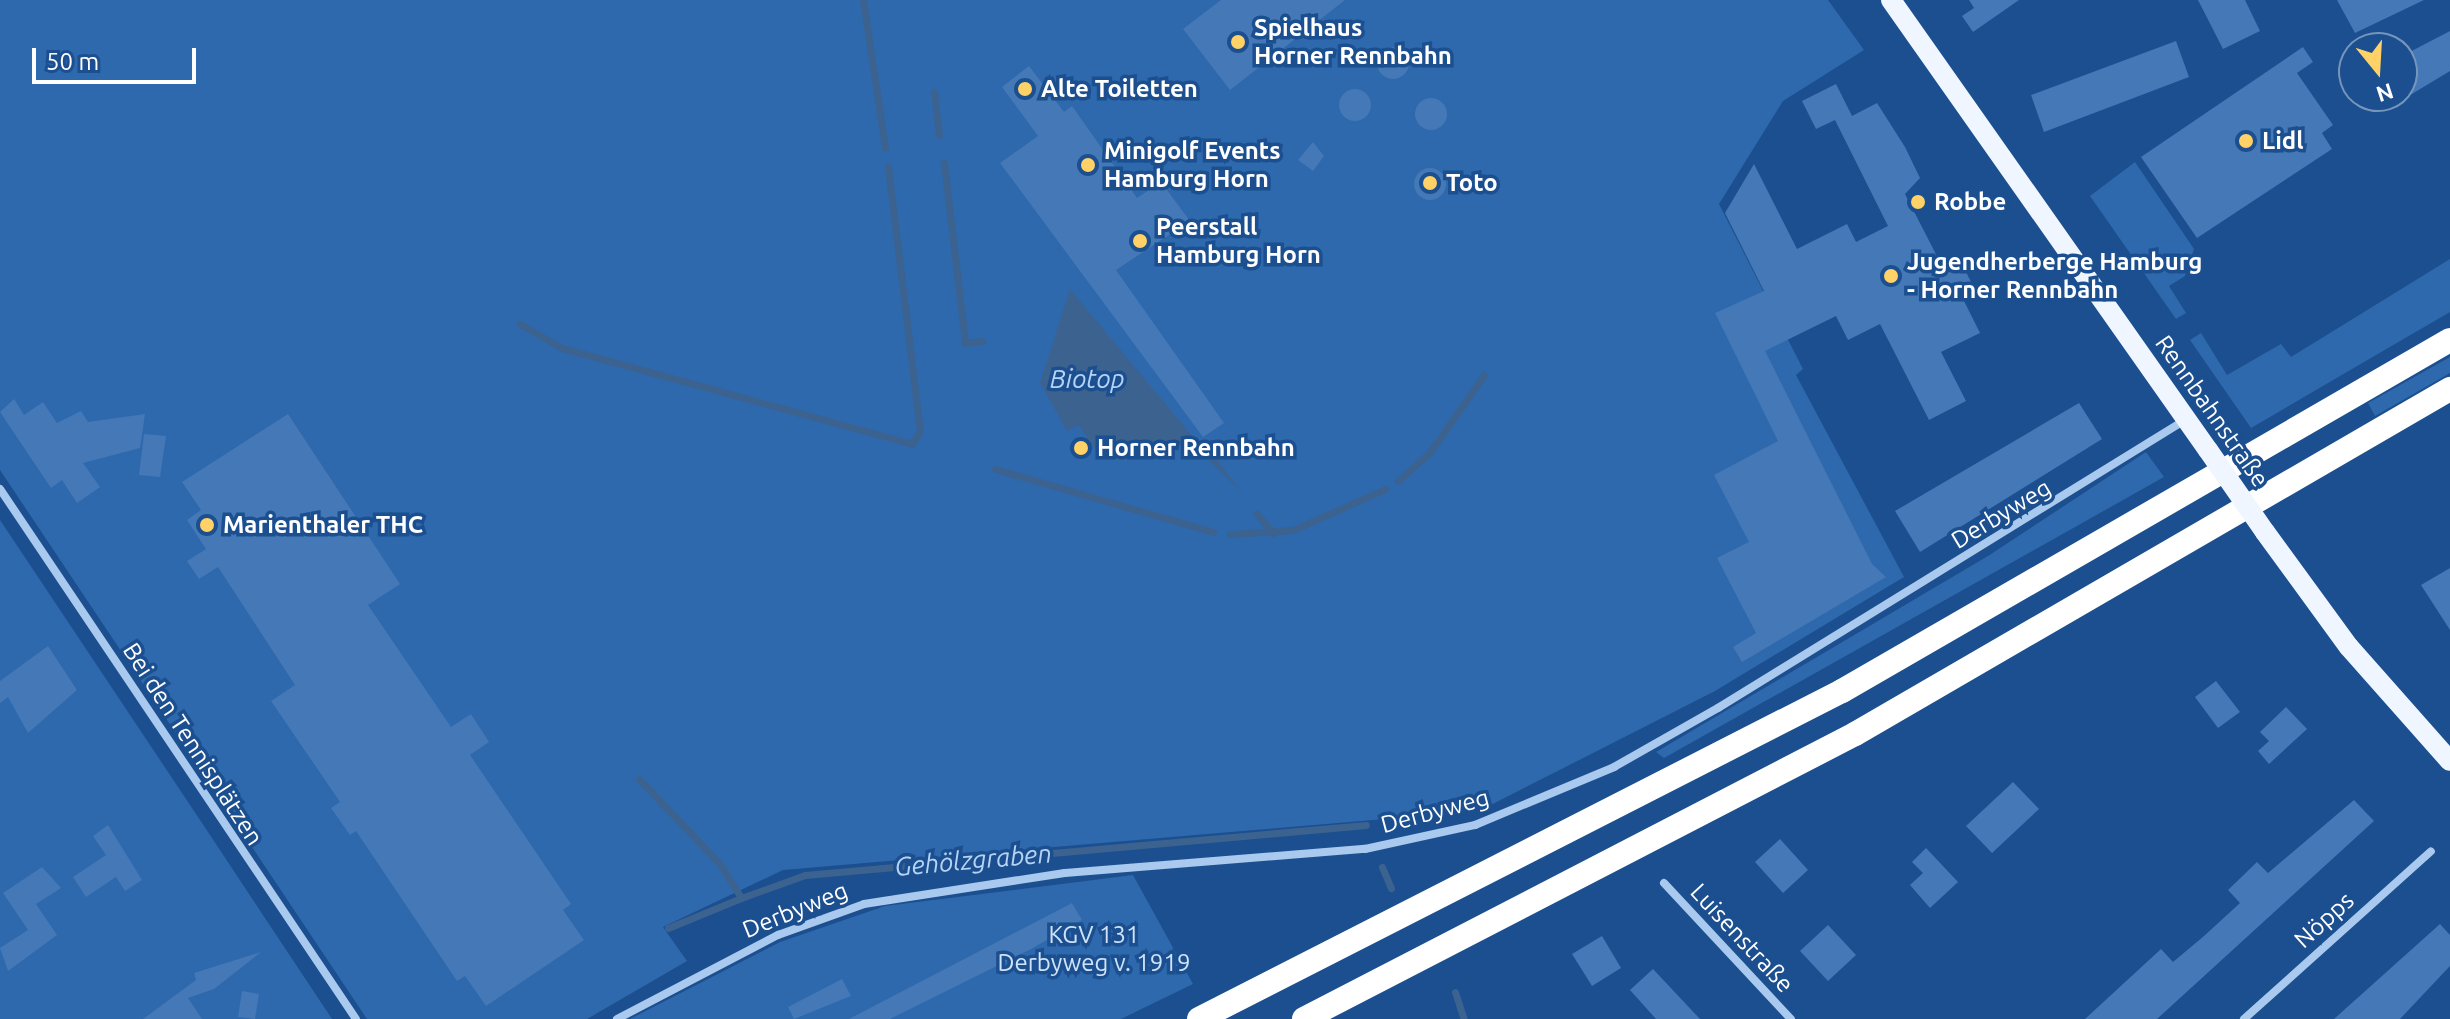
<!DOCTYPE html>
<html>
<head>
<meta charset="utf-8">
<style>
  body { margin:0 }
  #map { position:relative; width:2450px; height:1019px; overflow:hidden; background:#1b4f8f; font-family:Ubuntu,sans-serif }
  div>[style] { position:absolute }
  .green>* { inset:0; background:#2e69ad }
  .water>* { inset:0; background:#3c6290 }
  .stream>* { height:7px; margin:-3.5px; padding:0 3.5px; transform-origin:3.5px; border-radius:3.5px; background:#3c6290 }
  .building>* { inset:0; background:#4478b7 }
  .round { border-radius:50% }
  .minor>* { height:8px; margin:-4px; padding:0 4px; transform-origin:4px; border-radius:4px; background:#a9c9ee }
  .primary>* { height:20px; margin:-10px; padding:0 10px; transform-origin:10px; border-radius:10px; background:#f0f6ff }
  .motorway>* { height:24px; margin:-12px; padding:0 12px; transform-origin:12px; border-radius:12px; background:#fff }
  .primary-bridge>* { height:20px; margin:-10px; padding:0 10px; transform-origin:10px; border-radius:10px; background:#f0f6ff }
  .dots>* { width:22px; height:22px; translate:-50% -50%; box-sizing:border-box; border:4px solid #1b4f8f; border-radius:50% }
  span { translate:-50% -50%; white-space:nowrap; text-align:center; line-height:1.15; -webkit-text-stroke:7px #1b4f8f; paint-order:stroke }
  .poi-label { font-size:24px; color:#fff; font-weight:700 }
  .left { translate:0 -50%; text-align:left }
  .street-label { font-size:24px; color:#fff }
  .park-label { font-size:24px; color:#cfe3fa }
  .water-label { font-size:26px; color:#b5d3f5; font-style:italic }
  .north { position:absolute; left:2338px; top:32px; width:80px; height:80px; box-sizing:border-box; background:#1b4f8f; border:2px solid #7695bc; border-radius:50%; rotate:162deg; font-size:22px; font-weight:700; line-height:32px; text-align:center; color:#fff }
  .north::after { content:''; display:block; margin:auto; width:28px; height:36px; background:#ffd166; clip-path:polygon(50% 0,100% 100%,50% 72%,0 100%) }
  .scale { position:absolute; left:32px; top:48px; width:164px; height:36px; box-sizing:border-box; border:4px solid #fff; border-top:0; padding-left:10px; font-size:24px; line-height:28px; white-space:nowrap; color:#fff; -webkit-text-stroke:6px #1b4f8f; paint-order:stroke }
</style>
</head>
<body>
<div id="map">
  <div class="green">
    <div style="clip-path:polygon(0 0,1828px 0,1864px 50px,1783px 101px,1719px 204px,1803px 369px,1796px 375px,1904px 577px,1715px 691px,1479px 811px,783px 870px,663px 927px,687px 961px,587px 1019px,367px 1019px,0 470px)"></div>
    <div style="clip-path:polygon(2135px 162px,2194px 249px,2185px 276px,2169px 286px,2186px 313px,2176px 319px,2090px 196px)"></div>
    <div style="clip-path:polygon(2450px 259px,2450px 312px,2251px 428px,2190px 340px,2201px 333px,2227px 375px,2281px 344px,2291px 357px)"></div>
    <div style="clip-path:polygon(2450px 357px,2450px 373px,2375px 416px,2368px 403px)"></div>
    <div style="clip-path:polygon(2146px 452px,2164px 477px,1664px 758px,1656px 752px,1988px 556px)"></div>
    <div style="clip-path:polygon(0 520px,206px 829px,332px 1019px,0 1019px)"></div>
    <div style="clip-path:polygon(1133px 875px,1193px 984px,1121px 1019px,630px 1019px,780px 942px,885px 906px)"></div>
  </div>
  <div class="water">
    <div style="clip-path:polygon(1070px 289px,1198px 443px,1097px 452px,1079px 425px,1067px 431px,1040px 383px)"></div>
    <div style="clip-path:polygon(1215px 452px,1220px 464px,1241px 491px,1206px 458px)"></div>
  </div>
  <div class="stream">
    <div style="left:863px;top:0;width:149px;rotate:81.5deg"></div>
    <div style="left:934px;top:92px;width:43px;rotate:83.4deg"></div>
    <div style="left:944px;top:163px;width:181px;rotate:83.3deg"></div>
    <div style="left:965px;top:343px;width:17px;rotate:-7deg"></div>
    <div style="left:520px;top:324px;width:48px;rotate:29.7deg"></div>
    <div style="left:562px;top:348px;width:363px;rotate:15.3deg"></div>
    <div style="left:912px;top:444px;width:15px;rotate:-58deg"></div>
    <div style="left:920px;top:431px;width:266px;rotate:-96.9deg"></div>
    <div style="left:1198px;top:443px;width:14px;rotate:51deg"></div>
    <div style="left:995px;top:469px;width:227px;rotate:16.1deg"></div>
    <div style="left:1398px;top:481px;width:43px;rotate:-42.2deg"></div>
    <div style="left:1430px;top:452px;width:94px;rotate:-55deg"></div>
    <div style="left:1257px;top:514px;width:25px;rotate:50deg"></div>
    <div style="left:1230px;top:534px;width:63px;rotate:-3.6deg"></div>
    <div style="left:1293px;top:530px;width:101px;rotate:-24deg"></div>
    <div style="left:639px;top:779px;width:117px;rotate:46.4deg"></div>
    <div style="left:720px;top:864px;width:40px;rotate:58deg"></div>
    <div style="left:741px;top:898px;width:68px;rotate:-19.8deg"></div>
    <div style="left:805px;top:875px;width:563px;rotate:-5.09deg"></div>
    <div style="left:1382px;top:867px;width:23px;rotate:67deg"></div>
    <div style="left:668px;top:928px;width:79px;rotate:-22.3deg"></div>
    <div style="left:1455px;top:992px;width:28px;rotate:72deg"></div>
  </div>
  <div class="building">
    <div style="clip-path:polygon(1221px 0,1345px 0,1230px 90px,1183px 29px)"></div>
    <div style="clip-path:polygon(1969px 0,2019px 0,1973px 32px,1962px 16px,1974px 8px)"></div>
    <div style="clip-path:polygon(2198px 0,2245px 0,2260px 31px,2223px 49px)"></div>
    <div style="clip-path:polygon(2337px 0,2424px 0,2355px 33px)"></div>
    <div style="clip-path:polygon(2450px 31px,2450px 71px,2402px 100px,2402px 56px)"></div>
    <div style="clip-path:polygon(2176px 41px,2189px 77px,2044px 132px,2031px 95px)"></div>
    <div style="clip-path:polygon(2303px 47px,2313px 62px,2297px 73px,2333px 125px,2322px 133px,2332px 149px,2197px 238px,2141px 157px)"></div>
    <div class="round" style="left:1377px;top:47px;width:32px;height:32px"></div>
    <div style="clip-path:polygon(1029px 66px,1064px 112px,1072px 106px,1137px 198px,1161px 182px,1190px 221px,1116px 270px,1224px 423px,1203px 437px,1000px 163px,1038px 136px,1002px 87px)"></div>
    <div style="clip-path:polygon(1836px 84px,1852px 116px,1877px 103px,1905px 147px,1920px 178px,1905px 194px,1940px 262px,1957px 254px,1977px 294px,1964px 301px,1980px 333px,1941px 352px,1966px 401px,1929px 420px,1880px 324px,1848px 340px,1836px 316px,1765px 351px,1872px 564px,1886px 577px,1742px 662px,1733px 647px,1756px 633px,1717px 558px,1749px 542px,1714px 475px,1778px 441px,1715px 313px,1764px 291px,1725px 213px,1754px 164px,1797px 249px,1847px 224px,1856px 242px,1888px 226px,1835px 120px,1816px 129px,1802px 101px)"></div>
    <div class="round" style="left:1339px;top:89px;width:32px;height:32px"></div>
    <div class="round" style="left:1415px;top:98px;width:32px;height:32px"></div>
    <div style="clip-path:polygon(1313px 142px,1324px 156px,1313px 171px,1298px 160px)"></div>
    <div class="round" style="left:1414px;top:168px;width:32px;height:32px"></div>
    <div style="clip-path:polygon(14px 399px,24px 415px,43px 402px,57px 423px,81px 411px,88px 422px,145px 414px,140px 448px,83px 463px,100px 487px,77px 503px,62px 480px,51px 488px,0 412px)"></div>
    <div style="clip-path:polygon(2079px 403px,2102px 439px,1920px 552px,1895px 511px)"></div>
    <div style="clip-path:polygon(288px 414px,400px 584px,368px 605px,451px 727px,471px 714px,489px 742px,470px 755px,571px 904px,563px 910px,584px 940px,486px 1006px,465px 976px,457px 981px,356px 831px,350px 835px,331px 808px,340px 802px,271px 701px,295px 685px,218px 567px,199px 579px,187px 561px,206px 549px,187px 520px,201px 510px,182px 482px)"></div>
    <div style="clip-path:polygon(144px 434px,166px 436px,160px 477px,139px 475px)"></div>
    <div style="clip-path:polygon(2450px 568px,2450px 630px,2421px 585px)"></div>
    <div style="clip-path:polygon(48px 646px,77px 690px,28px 733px,8px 697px,0 703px,0 681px)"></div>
    <div style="clip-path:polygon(2216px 681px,2240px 712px,2218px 728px,2195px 697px)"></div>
    <div style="clip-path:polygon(2286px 707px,2307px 729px,2269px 764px,2258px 751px,2269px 741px,2260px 732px)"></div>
    <div style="clip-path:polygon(2013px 782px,2039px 809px,1992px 853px,1966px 826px)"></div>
    <div style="clip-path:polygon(2354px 800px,2374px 821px,2157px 1019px,2085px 1019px,2161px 949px,2173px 962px,2204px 936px,2240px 903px,2228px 890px,2257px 862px,2268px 873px)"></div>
    <div style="clip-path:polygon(108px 825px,142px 880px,125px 891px,116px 877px,86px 897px,73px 877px,106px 855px,93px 836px)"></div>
    <div style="clip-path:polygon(1780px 839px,1808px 870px,1783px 893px,1755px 862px)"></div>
    <div style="clip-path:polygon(1926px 848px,1958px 882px,1930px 908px,1910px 885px,1923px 873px,1912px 862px)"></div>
    <div style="clip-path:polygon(42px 867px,61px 888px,36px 904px,57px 935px,8px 971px,0 948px,28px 930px,3px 893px)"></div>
    <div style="clip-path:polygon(1072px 903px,1082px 920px,1031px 949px,890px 1019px,849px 1019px)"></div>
    <div style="clip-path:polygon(2440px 924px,2450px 935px,2450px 966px,2400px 1019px,2334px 1019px)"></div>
    <div style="clip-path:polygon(1828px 925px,1856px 955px,1828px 981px,1800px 951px)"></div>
    <div style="clip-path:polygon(1602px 936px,1621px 968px,1592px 986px,1572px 954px)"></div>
    <div style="clip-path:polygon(261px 952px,214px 989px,188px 998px,202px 1019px,143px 1019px,196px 980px,194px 973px)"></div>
    <div style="clip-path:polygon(1653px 969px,1700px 1019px,1656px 1019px,1630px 990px)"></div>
    <div style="clip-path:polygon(842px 979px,851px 996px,794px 1019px,788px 1007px)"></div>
    <div style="clip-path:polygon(242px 991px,259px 994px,255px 1019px,238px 1017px)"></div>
  </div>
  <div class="minor">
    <div style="left:0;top:489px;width:638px;rotate:56.11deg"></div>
    <div style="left:1664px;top:883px;width:186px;rotate:47deg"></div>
    <div style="left:617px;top:1019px;width:182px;rotate:-27.6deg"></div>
    <div style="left:778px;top:935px;width:91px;rotate:-19.8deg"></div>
    <div style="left:864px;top:904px;width:203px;rotate:-8.8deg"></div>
    <div style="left:1065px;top:873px;width:301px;rotate:-4.6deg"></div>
    <div style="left:1365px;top:849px;width:113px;rotate:-12.3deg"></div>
    <div style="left:1475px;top:825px;width:151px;rotate:-22.6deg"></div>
    <div style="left:1614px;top:767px;width:120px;rotate:-29.6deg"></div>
    <div style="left:1718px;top:708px;width:549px;rotate:-31.66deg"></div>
    <div style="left:2244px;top:1019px;width:251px;rotate:-41.9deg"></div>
  </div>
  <div class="primary">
    <div style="left:1891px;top:0;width:550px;rotate:54.84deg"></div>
    <div style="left:2265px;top:532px;width:142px;rotate:53.9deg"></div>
    <div style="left:2349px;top:647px;width:152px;rotate:48.5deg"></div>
  </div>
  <div class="motorway">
    <div style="left:1199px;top:1019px;width:722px;rotate:-27.03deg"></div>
    <div style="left:1842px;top:691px;width:702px;rotate:-30deg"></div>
    <div style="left:1304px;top:1019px;width:620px;rotate:-27.35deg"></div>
    <div style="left:1855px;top:734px;width:688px;rotate:-30.11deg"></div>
  </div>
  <div class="primary-bridge">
    <div style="left:2208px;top:450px;width:100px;rotate:55.2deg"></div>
  </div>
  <div class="dots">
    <div style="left:1238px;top:42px;background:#ffd166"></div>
    <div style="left:1025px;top:89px;background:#ffd166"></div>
    <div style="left:2246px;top:141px;background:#ffd166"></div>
    <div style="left:1088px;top:165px;background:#ffd166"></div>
    <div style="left:1430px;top:183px;background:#ffd166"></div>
    <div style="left:1918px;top:202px;background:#ffd166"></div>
    <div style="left:1140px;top:241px;background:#ffd166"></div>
    <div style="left:1891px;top:276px;background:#ffd166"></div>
    <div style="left:1081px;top:448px;background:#ffd166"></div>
    <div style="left:207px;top:525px;background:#ffd166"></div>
  </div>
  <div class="poi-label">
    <span class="left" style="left:1254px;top:42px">Spielhaus<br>Horner Rennbahn</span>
    <span class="left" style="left:1041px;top:89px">Alte Toiletten</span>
    <span class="left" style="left:2262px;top:141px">Lidl</span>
    <span class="left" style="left:1104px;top:165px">Minigolf Events<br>Hamburg Horn</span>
    <span class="left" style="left:1446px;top:183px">Toto</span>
    <span class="left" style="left:1934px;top:202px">Robbe</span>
    <span class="left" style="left:1156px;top:241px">Peerstall<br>Hamburg Horn</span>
    <span class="left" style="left:1907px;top:276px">Jugendherberge Hamburg<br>- Horner Rennbahn</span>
    <span class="left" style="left:1097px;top:448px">Horner Rennbahn</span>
    <span class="left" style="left:223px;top:525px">Marienthaler THC</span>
  </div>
  <div class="street-label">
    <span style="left:2212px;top:411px;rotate:55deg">Rennbahnstraße</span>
    <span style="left:2001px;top:514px;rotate:-31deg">Derbyweg</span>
    <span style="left:193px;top:744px;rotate:57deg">Bei den Tennisplätzen</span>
    <span style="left:1435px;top:811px;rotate:-15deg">Derbyweg</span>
    <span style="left:795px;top:910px;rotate:-22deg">Derbyweg</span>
    <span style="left:2324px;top:920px;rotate:-42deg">Nöpps</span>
    <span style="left:1742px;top:938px;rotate:47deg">Luisenstraße</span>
  </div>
  <div class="park-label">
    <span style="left:1094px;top:949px">KGV 131<br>Derbyweg v. 1919</span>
  </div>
  <div class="water-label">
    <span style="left:1087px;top:379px">Biotop</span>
    <span style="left:973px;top:860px;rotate:-5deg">Gehölzgraben</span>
  </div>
  <div class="north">N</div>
  <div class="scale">50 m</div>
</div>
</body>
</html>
